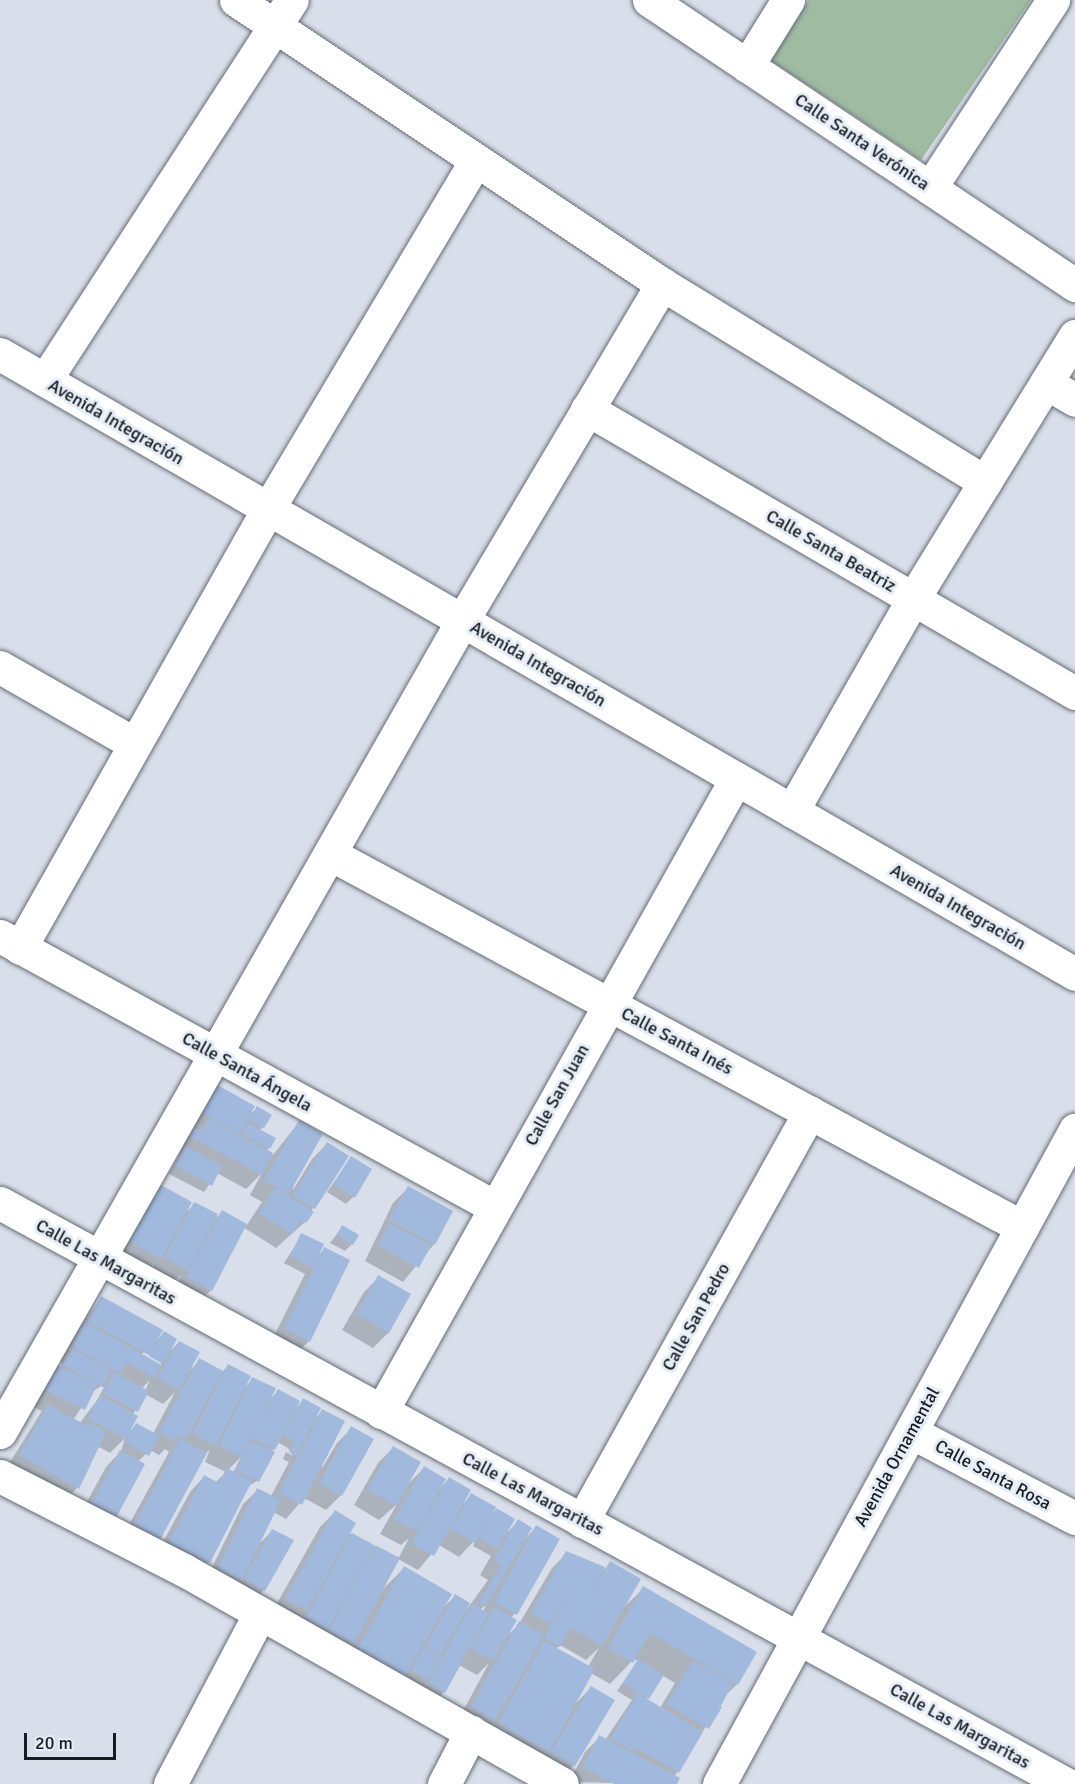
<!DOCTYPE html>
<html>
<head>
<meta charset="utf-8">
<style>
  body { margin:0 }
  #map { position:relative; width:1075px; height:1784px; overflow:hidden; background:#d8dfea; font-family:Signika,sans-serif }
  div>[style] { position:absolute }
  .green>* { inset:0; background:#9fbba2 }
  .shadow>* { inset:0; background:#0003 }
  .building>* { inset:0; background:#a1b9dd }
  .roads { filter:drop-shadow(0 0 2px #666c75) drop-shadow(0 0 2px #666c75) }
  .minor>* { height:33px; margin:-16.5px; padding:0 16.5px; transform-origin:16.5px; border-radius:16.5px; background:#fff }
  span { translate:-50% -50%; white-space:nowrap; text-align:center; line-height:1.15; -webkit-text-stroke:6px #e5edf7; paint-order:stroke }
  .street-label { font-size:18px; color:#191c20 }
  .scale { position:absolute; left:24px; top:1733px; width:92px; height:27px; box-sizing:border-box; border:3px solid #191c20; border-top:0; padding-left:8px; font-size:18px; line-height:21px; white-space:nowrap; color:#191c20; -webkit-text-stroke:4px #e5edf7; paint-order:stroke }
</style>
</head>
<body>
<div id="map">
  <div class="green">
    <div style="clip-path:polygon(809px 0,1031px 0,921px 160px,770px 60px)"></div>
  </div>
  <div class="shadow">
    <div style="clip-path:polygon(200px 1100px,249px 1115px,257px 1108px,263px 1127px,259px 1131px,269px 1148px,266px 1151px,273px 1155px,299px 1122px,293px 1190px,312px 1159px,327px 1144px,313px 1208px,305px 1222px,276px 1248px,243px 1227px,211px 1290px,196px 1305px,173px 1293px,181px 1275px,171px 1285px,150px 1273px,154px 1264px,145px 1273px,115px 1257px,145px 1201px,186px 1212px,195px 1204px,213px 1221px,222px 1212px,247px 1225px,262px 1202px,250px 1195px,262px 1173px,246px 1189px,217px 1173px,204px 1192px,169px 1174px,180px 1153px,168px 1147px)"></div>
    <div style="clip-path:polygon(351px 1158px,353px 1197px,346px 1204px,327px 1192px)"></div>
    <div style="clip-path:polygon(408px 1188px,451px 1211px,434px 1244px,403px 1282px,365px 1261px,393px 1203px)"></div>
    <div style="clip-path:polygon(342px 1227px,352px 1244px,345px 1251px,330px 1243px)"></div>
    <div style="clip-path:polygon(302px 1235px,317px 1256px,325px 1249px,309px 1341px,294px 1356px,270px 1344px,305px 1274px,284px 1263px)"></div>
    <div style="clip-path:polygon(379px 1277px,409px 1295px,388px 1333px,373px 1348px,342px 1330px,364px 1292px)"></div>
    <div style="clip-path:polygon(evenodd,101px 1298px,156px 1341px,164px 1333px,168px 1353px,179px 1342px,190px 1370px,200px 1360px,222px 1372px,228px 1366px,245px 1387px,253px 1379px,269px 1400px,278px 1391px,296px 1408px,304px 1400px,314px 1420px,322px 1411px,322px 1468px,337px 1443px,352px 1428px,341px 1495px,326px 1510px,304px 1498px,286px 1519px,273px 1512px,257px 1546px,273px 1530px,264px 1590px,249px 1605px,204px 1584px,243px 1504px,258px 1490px,271px 1496px,289px 1462px,283px 1459px,286px 1452px,293px 1456px,288px 1448px,277px 1442px,257px 1481px,247px 1487px,208px 1562px,193px 1577px,155px 1557px,190px 1492px,204px 1477px,215px 1483px,226px 1472px,205px 1462px,210px 1449px,120px 1541px,169px 1452px,165px 1449px,159px 1455px,150px 1450px,77px 1520px,106px 1467px,121px 1451px,125px 1438px,110px 1453px,97px 1446px,77px 1488px,63px 1503px,5px 1470px,42px 1411px,24px 1402px,60px 1368px,62px 1364px,58px 1361px,71px 1339px,101px 1298px,144px 1352px,161px 1361px,161px 1365px,142px 1354px,144px 1352px,101px 1298px,150px 1380px,145px 1391px,141px 1389px,150px 1380px,101px 1298px,101px 1386px,104px 1387px,98px 1399px,79px 1424px,73px 1420px,92px 1392px,101px 1386px,101px 1298px,175px 1392px,153px 1434px,136px 1425px,129px 1432px,133px 1414px,145px 1394px,163px 1404px,175px 1392px,101px 1298px,241px 1457px,233px 1473px,228px 1470px,241px 1457px)"></div>
    <div style="clip-path:polygon(evenodd,393px 1448px,408px 1484px,424px 1468px,440px 1488px,449px 1479px,464px 1503px,471px 1495px,489px 1517px,496px 1510px,508px 1532px,518px 1521px,526px 1538px,536px 1527px,557px 1539px,511px 1619px,509px 1634px,519px 1624px,552px 1568px,567px 1553px,605px 1569px,611px 1563px,624px 1607px,644px 1588px,737px 1684px,725px 1696px,674px 1777px,675px 1784px,569px 1782px,585px 1752px,600px 1737px,605px 1740px,632px 1700px,617px 1691px,638px 1661px,634px 1659px,610px 1684px,591px 1673px,575px 1704px,591px 1688px,613px 1700px,574px 1765px,559px 1780px,544px 1754px,525px 1773px,457px 1722px,489px 1663px,477px 1675px,459px 1665px,444px 1692px,429px 1707px,292px 1632px,301px 1615px,291px 1625px,271px 1614px,320px 1527px,335px 1512px,349px 1533px,398px 1559px,409px 1538px,401px 1545px,380px 1534px,397px 1504px,379px 1520px,354px 1505px,378px 1463px,393px 1448px,475px 1540px,473px 1546px,491px 1556px,480px 1575px,488px 1580px,462px 1616px,455px 1596px,444px 1607px,404px 1568px,382px 1590px,398px 1559px,418px 1570px,439px 1545px,459px 1557px,475px 1540px,393px 1448px,487px 1603px,483px 1612px,480px 1610px,487px 1603px,393px 1448px,560px 1645px,586px 1660px,599px 1648px,588px 1667px,556px 1649px,560px 1645px,393px 1448px,662px 1675px,675px 1683px,660px 1708px,646px 1700px,662px 1675px)"></div>
  </div>
  <div class="building">
    <div style="clip-path:polygon(214px 1083px,255px 1106px,240px 1134px,199px 1111px)"></div>
    <div style="clip-path:polygon(257px 1106px,272px 1115px,264px 1128px,249px 1119px)"></div>
    <div style="clip-path:polygon(209px 1118px,273px 1153px,262px 1175px,182px 1132px,187px 1122px,202px 1131px)"></div>
    <div style="clip-path:polygon(299px 1120px,323px 1134px,289px 1194px,264px 1180px)"></div>
    <div style="clip-path:polygon(248px 1123px,276px 1138px,270px 1149px,242px 1134px)"></div>
    <div style="clip-path:polygon(327px 1142px,349px 1156px,315px 1209px,293px 1195px)"></div>
    <div style="clip-path:polygon(185px 1146px,222px 1166px,212px 1186px,175px 1166px)"></div>
    <div style="clip-path:polygon(351px 1156px,372px 1169px,355px 1198px,333px 1184px)"></div>
    <div style="clip-path:polygon(159px 1184px,192px 1202px,161px 1259px,129px 1241px)"></div>
    <div style="clip-path:polygon(408px 1186px,453px 1211px,435px 1245px,389px 1220px)"></div>
    <div style="clip-path:polygon(275px 1187px,314px 1212px,306px 1223px,301px 1220px,292px 1234px,259px 1213px)"></div>
    <div style="clip-path:polygon(194px 1202px,218px 1214px,188px 1271px,164px 1258px)"></div>
    <div style="clip-path:polygon(222px 1210px,247px 1224px,212px 1291px,186px 1277px)"></div>
    <div style="clip-path:polygon(390px 1224px,431px 1245px,419px 1268px,378px 1246px)"></div>
    <div style="clip-path:polygon(342px 1225px,359px 1235px,353px 1245px,337px 1235px)"></div>
    <div style="clip-path:polygon(301px 1233px,324px 1244px,313px 1268px,290px 1256px)"></div>
    <div style="clip-path:polygon(324px 1247px,350px 1260px,310px 1342px,284px 1328px)"></div>
    <div style="clip-path:polygon(378px 1275px,411px 1294px,389px 1333px,356px 1314px)"></div>
    <div style="clip-path:polygon(101px 1296px,163px 1330px,149px 1355px,88px 1321px)"></div>
    <div style="clip-path:polygon(85px 1322px,161px 1365px,154px 1378px,127px 1362px,121px 1374px,71px 1346px)"></div>
    <div style="clip-path:polygon(164px 1331px,177px 1339px,163px 1364px,149px 1356px)"></div>
    <div style="clip-path:polygon(179px 1341px,200px 1352px,179px 1390px,157px 1378px)"></div>
    <div style="clip-path:polygon(72px 1349px,111px 1370px,102px 1387px,63px 1365px)"></div>
    <div style="clip-path:polygon(199px 1358px,223px 1371px,186px 1439px,178px 1434px,175px 1441px,159px 1432px)"></div>
    <div style="clip-path:polygon(51px 1362px,97px 1385px,85px 1410px,38px 1387px)"></div>
    <div style="clip-path:polygon(228px 1364px,251px 1376px,216px 1446px,193px 1434px)"></div>
    <div style="clip-path:polygon(114px 1372px,149px 1391px,138px 1412px,103px 1393px)"></div>
    <div style="clip-path:polygon(252px 1377px,276px 1388px,258px 1426px,278px 1389px,300px 1401px,275px 1450px,252px 1438px,242px 1458px,219px 1446px)"></div>
    <div style="clip-path:polygon(100px 1395px,138px 1416px,126px 1439px,88px 1418px)"></div>
    <div style="clip-path:polygon(303px 1398px,321px 1408px,296px 1456px,289px 1452px,294px 1441px,284px 1435px)"></div>
    <div style="clip-path:polygon(48px 1404px,87px 1426px,90px 1423px,106px 1432px,79px 1489px,19px 1455px)"></div>
    <div style="clip-path:polygon(322px 1409px,345px 1421px,302px 1505px,279px 1493px)"></div>
    <div style="clip-path:polygon(136px 1423px,160px 1436px,149px 1456px,125px 1442px)"></div>
    <div style="clip-path:polygon(351px 1426px,374px 1439px,342px 1496px,319px 1483px)"></div>
    <div style="clip-path:polygon(180px 1439px,207px 1453px,160px 1540px,134px 1526px)"></div>
    <div style="clip-path:polygon(252px 1441px,275px 1452px,259px 1482px,236px 1470px)"></div>
    <div style="clip-path:polygon(393px 1446px,421px 1462px,396px 1506px,367px 1490px)"></div>
    <div style="clip-path:polygon(120px 1450px,145px 1464px,116px 1518px,91px 1505px)"></div>
    <div style="clip-path:polygon(424px 1466px,446px 1479px,417px 1531px,394px 1519px)"></div>
    <div style="clip-path:polygon(227px 1468px,252px 1481px,210px 1563px,169px 1542px,204px 1475px,219px 1483px)"></div>
    <div style="clip-path:polygon(449px 1477px,471px 1490px,434px 1556px,411px 1544px)"></div>
    <div style="clip-path:polygon(257px 1488px,281px 1500px,242px 1580px,218px 1568px)"></div>
    <div style="clip-path:polygon(471px 1493px,496px 1507px,475px 1543px,451px 1529px)"></div>
    <div style="clip-path:polygon(496px 1508px,515px 1519px,498px 1549px,479px 1538px)"></div>
    <div style="clip-path:polygon(335px 1510px,356px 1523px,307px 1611px,285px 1599px)"></div>
    <div style="clip-path:polygon(518px 1519px,532px 1528px,485px 1607px,479px 1603px,501px 1565px,494px 1560px)"></div>
    <div style="clip-path:polygon(536px 1525px,560px 1539px,517px 1615px,494px 1602px)"></div>
    <div style="clip-path:polygon(272px 1529px,294px 1540px,265px 1591px,244px 1579px)"></div>
    <div style="clip-path:polygon(352px 1533px,374px 1545px,328px 1629px,306px 1617px)"></div>
    <div style="clip-path:polygon(375px 1545px,400px 1558px,354px 1644px,329px 1630px)"></div>
    <div style="clip-path:polygon(566px 1551px,605px 1567px,580px 1612px,610px 1561px,641px 1579px,602px 1646px,571px 1628px,560px 1647px,544px 1638px,577px 1577px,550px 1624px,531px 1613px)"></div>
    <div style="clip-path:polygon(404px 1566px,452px 1594px,405px 1676px,357px 1649px)"></div>
    <div style="clip-path:polygon(643px 1586px,757px 1652px,738px 1685px,650px 1633px,633px 1663px,608px 1648px)"></div>
    <div style="clip-path:polygon(455px 1594px,470px 1603px,441px 1655px,425px 1646px)"></div>
    <div style="clip-path:polygon(472px 1604px,489px 1613px,445px 1693px,428px 1683px)"></div>
    <div style="clip-path:polygon(495px 1607px,517px 1620px,493px 1661px,471px 1648px)"></div>
    <div style="clip-path:polygon(519px 1621px,544px 1635px,495px 1721px,471px 1706px)"></div>
    <div style="clip-path:polygon(544px 1641px,595px 1669px,549px 1752px,498px 1723px)"></div>
    <div style="clip-path:polygon(424px 1647px,441px 1657px,428px 1680px,411px 1670px)"></div>
    <div style="clip-path:polygon(638px 1659px,664px 1675px,649px 1699px,623px 1683px)"></div>
    <div style="clip-path:polygon(693px 1661px,733px 1683px,721px 1706px,715px 1703px,722px 1707px,709px 1729px,666px 1704px)"></div>
    <div style="clip-path:polygon(591px 1686px,615px 1700px,575px 1766px,551px 1752px)"></div>
    <div style="clip-path:polygon(637px 1693px,703px 1732px,679px 1773px,636px 1748px,634px 1751px,611px 1738px)"></div>
    <div style="clip-path:polygon(599px 1735px,680px 1778px,677px 1784px,614px 1784px,583px 1767px)"></div>
  </div>
  <div class="roads">
    <div class="minor">
      <div style="left:236px;top:0;width:512px;rotate:33.69deg"></div>
      <div style="left:662px;top:284px;width:379px;rotate:31.5deg"></div>
      <div style="left:649px;top:0;width:513px;rotate:33.78deg"></div>
      <div style="left:747px;top:66px;width:78px;rotate:-58.2deg"></div>
      <div style="left:930px;top:188px;width:225px;rotate:-56.8deg"></div>
      <div style="left:0;top:354px;width:1241px;rotate:29.97deg"></div>
      <div style="left:45px;top:380px;width:453px;rotate:-57deg"></div>
      <div style="left:1046px;top:383px;width:34px;rotate:30deg"></div>
      <div style="left:587px;top:409px;width:565px;rotate:30.2deg"></div>
      <div style="left:0;top:667px;width:155px;rotate:29.7deg"></div>
      <div style="left:792px;top:811px;width:244px;rotate:-60.3deg"></div>
      <div style="left:913px;top:599px;width:309px;rotate:-58.4deg"></div>
      <div style="left:332px;top:855px;width:784px;rotate:28.33deg"></div>
      <div style="left:0;top:936px;width:564px;rotate:28.7deg"></div>
      <div style="left:20px;top:948px;width:504px;rotate:-60.54deg"></div>
      <div style="left:268px;top:509px;width:406px;rotate:-59.2deg"></div>
      <div style="left:0;top:1203px;width:1214px;rotate:28.59deg"></div>
      <div style="left:381px;top:1412px;width:726px;rotate:-60.72deg"></div>
      <div style="left:0;top:1432px;width:933px;rotate:-60.33deg"></div>
      <div style="left:462px;top:621px;width:392px;rotate:-59.3deg"></div>
      <div style="left:911px;top:1432px;width:185px;rotate:27.7deg"></div>
      <div style="left:0;top:1476px;width:207px;rotate:27.1deg"></div>
      <div style="left:184px;top:1570px;width:434px;rotate:29.5deg"></div>
      <div style="left:582px;top:1521px;width:468px;rotate:-60.9deg"></div>
      <div style="left:170px;top:1784px;width:193px;rotate:-62.2deg"></div>
      <div style="left:444px;top:1784px;width:59px;rotate:-62.6deg"></div>
      <div style="left:719px;top:1784px;width:745px;rotate:-61.44deg"></div>
    </div>
  </div>
  <div class="street-label">
    <span style="left:862px;top:142px;rotate:34deg">Calle Santa Verónica</span>
    <span style="left:116px;top:422px;rotate:30deg">Avenida Integración</span>
    <span style="left:831px;top:551px;rotate:30deg">Calle Santa Beatriz</span>
    <span style="left:538px;top:664px;rotate:30deg">Avenida Integración</span>
    <span style="left:958px;top:907px;rotate:30deg">Avenida Integración</span>
    <span style="left:677px;top:1041px;rotate:28deg">Calle Santa Inés</span>
    <span style="left:247px;top:1072px;rotate:29deg">Calle Santa Ángela</span>
    <span style="left:557px;top:1095px;rotate:-61deg">Calle San Juan</span>
    <span style="left:106px;top:1262px;rotate:29deg">Calle Las Margaritas</span>
    <span style="left:696px;top:1317px;rotate:-61deg">Calle San Pedro</span>
    <span style="left:897px;top:1457px;rotate:-61deg">Avenida Ornamental</span>
    <span style="left:993px;top:1475px;rotate:28deg">Calle Santa Rosa</span>
    <span style="left:533px;top:1494px;rotate:28deg">Calle Las Margaritas</span>
    <span style="left:960px;top:1726px;rotate:29deg">Calle Las Margaritas</span>
  </div>
  <div class="scale">20 m</div>
</div>
</body>
</html>
